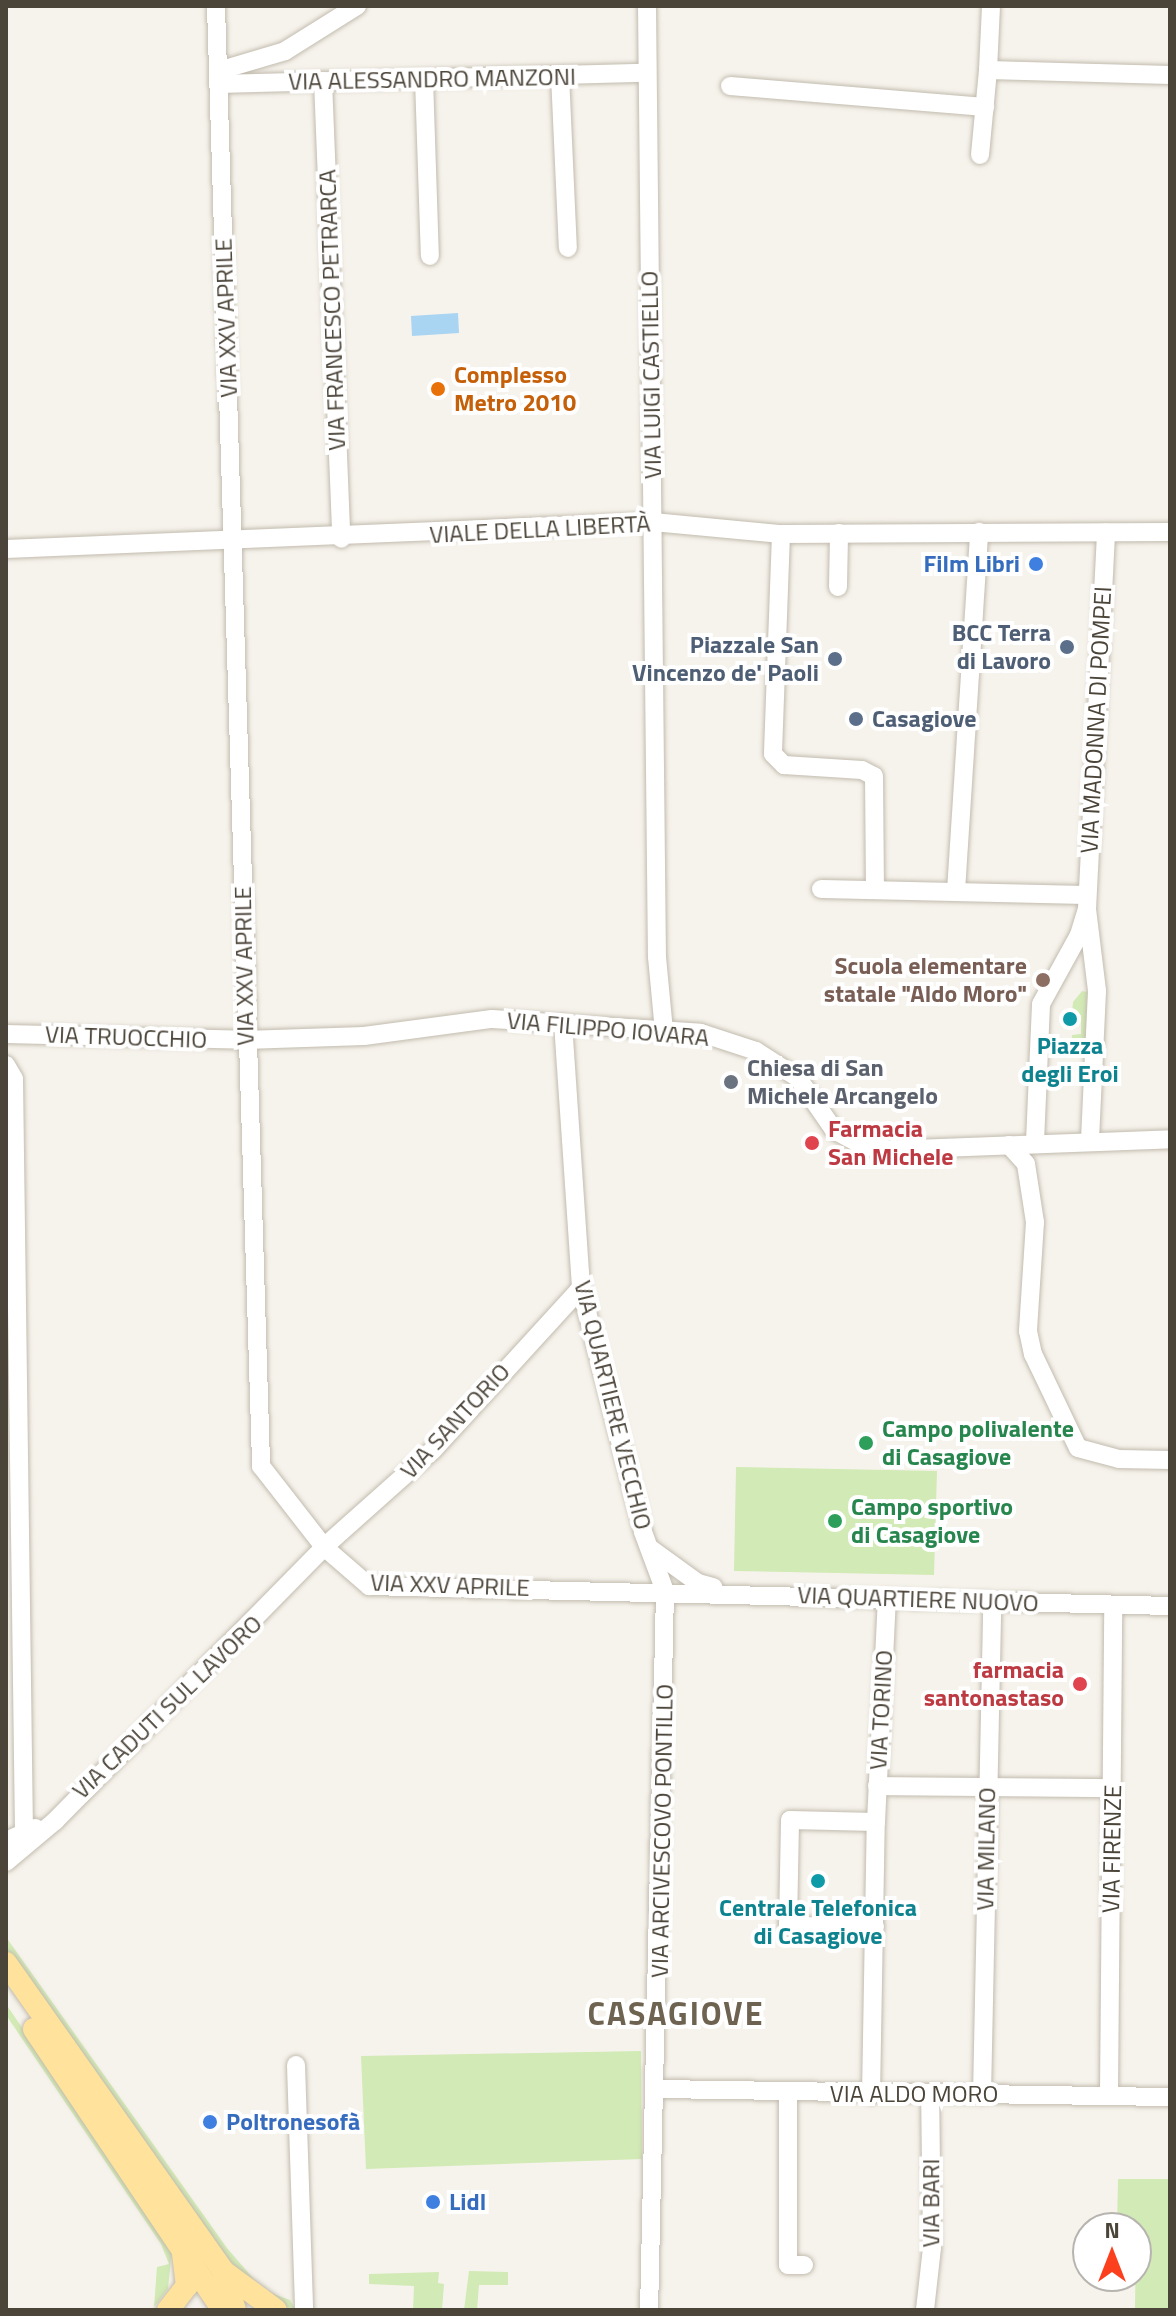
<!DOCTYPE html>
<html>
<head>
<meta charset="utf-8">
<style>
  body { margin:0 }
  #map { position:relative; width:1176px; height:2316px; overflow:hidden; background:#f6f3ec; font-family:"Titillium Web",sans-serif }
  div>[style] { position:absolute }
  .green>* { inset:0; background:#d2eab5 }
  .water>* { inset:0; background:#a9d4f2 }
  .roads { filter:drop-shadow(0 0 2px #c2bbae) drop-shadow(0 0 2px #c2bbae) }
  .minor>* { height:18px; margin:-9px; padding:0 9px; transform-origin:9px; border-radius:9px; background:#fff }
  .major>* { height:22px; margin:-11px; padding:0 11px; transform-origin:11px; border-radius:11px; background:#ffe39c }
  .dots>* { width:22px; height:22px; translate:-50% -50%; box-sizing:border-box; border:4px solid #fff; border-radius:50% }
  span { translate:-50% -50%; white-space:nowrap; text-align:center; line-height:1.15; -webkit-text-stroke:8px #fff; paint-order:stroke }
  .street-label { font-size:24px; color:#4b4439 }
  .food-label { font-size:24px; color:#c56008; font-weight:700 }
  .left { translate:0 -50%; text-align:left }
  .shop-label { font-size:24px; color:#366cbe; font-weight:700 }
  .right { translate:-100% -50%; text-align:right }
  .service-label { font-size:24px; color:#4e5e75; font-weight:700 }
  .education-label { font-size:24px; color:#785e54; font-weight:700 }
  .culture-label { font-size:24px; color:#0d838f; font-weight:700 }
  .worship-label { font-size:24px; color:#5b616d; font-weight:700 }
  .health-label { font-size:24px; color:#be3a42; font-weight:700 }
  .leisure-label { font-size:24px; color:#27864d; font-weight:700 }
  .district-label { font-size:32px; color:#6e6250; font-weight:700; letter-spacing:2px }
  .frame { position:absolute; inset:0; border:8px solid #4b4439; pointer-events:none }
  .north { position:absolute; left:1072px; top:2212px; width:80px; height:80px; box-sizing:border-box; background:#fff; border:2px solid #b7b4b0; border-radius:50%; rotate:0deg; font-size:22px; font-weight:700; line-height:32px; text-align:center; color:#4b4439 }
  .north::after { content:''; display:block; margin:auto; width:28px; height:36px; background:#fc3f1d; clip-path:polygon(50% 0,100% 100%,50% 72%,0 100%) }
</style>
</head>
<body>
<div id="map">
  <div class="green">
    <div style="clip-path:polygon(1082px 991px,1092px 993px,1090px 1054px,1071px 1047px,1072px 1035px,1081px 1034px,1081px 1015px,1072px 1014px,1073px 1002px)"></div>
    <div style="clip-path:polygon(736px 1467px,937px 1471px,934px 1575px,734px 1571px)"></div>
    <div style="clip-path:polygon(6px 1937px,227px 2248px,263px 2290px,290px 2300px,296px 2310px,269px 2301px,240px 2278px,6px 1954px)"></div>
    <div style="clip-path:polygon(6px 2004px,172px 2249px,168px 2289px,154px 2307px,157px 2267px,169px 2264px,161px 2244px,6px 2015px)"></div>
    <div style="clip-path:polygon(641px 2051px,642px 2159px,366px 2169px,361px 2056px)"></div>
    <div style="clip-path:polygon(1118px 2179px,1170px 2179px,1170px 2310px,1135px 2310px,1136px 2228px,1117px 2228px)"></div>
    <div style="clip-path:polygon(469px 2271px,508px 2272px,508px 2285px,479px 2285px,477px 2310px,464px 2310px)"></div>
    <div style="clip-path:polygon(439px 2272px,438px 2283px,444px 2284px,442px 2310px,413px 2310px,414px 2286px,369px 2284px,369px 2274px)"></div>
  </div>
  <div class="water">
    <div style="clip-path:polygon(458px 313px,459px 333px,412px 336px,411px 316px)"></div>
  </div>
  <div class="roads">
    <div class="minor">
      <div style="left:216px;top:6px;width:1461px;rotate:88.23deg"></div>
      <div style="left:261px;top:1466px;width:103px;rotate:52.1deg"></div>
      <div style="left:324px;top:1547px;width:60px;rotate:40.9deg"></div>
      <div style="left:369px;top:1586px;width:801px;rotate:1.43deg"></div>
      <div style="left:647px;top:6px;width:951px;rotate:89.4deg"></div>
      <div style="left:657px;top:957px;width:74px;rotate:84.6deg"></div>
      <div style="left:988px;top:70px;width:64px;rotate:-87.3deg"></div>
      <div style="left:218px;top:71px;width:70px;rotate:-16.6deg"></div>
      <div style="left:285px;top:51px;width:85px;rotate:-32deg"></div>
      <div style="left:560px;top:75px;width:173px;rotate:87.4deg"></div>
      <div style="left:424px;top:79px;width:177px;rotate:88.1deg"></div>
      <div style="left:323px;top:81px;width:458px;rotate:87.7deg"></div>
      <div style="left:218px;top:84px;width:427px;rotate:-1.5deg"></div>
      <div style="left:730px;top:86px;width:256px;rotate:4.7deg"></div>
      <div style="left:980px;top:155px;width:85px;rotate:-84.6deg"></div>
      <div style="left:988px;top:70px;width:182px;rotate:1.6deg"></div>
      <div style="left:781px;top:534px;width:220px;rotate:92.1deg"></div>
      <div style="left:773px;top:754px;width:16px;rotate:45deg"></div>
      <div style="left:784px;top:765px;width:78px;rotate:3.7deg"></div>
      <div style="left:862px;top:770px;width:13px;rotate:27deg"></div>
      <div style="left:874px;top:776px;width:114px;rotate:89.5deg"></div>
      <div style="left:6px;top:549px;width:648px;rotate:-2.39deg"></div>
      <div style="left:653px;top:522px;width:129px;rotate:5.4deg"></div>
      <div style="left:781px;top:534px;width:389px;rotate:-0.3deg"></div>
      <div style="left:838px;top:587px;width:54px;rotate:-88.9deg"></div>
      <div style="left:821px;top:889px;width:266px;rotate:1.3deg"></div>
      <div style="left:956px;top:891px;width:360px;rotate:-86.3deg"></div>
      <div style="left:1087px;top:909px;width:377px;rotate:-87.1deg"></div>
      <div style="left:563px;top:1023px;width:266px;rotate:86.1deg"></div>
      <div style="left:581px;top:1288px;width:252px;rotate:75.7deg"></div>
      <div style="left:643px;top:1532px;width:63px;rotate:69.6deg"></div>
      <div style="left:665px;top:1591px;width:719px;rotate:91.27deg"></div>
      <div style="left:6px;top:1034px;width:239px;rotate:1.4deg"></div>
      <div style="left:245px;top:1040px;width:119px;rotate:-1.9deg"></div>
      <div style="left:364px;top:1036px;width:129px;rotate:-7.6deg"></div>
      <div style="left:492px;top:1019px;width:209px;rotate:3.8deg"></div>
      <div style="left:701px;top:1033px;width:58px;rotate:18.1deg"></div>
      <div style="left:756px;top:1051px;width:50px;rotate:32.7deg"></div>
      <div style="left:798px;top:1078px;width:63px;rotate:55.3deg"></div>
      <div style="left:834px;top:1130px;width:34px;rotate:28deg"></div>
      <div style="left:864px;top:1146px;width:26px;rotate:9deg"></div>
      <div style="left:890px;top:1150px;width:280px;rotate:-2.2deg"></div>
      <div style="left:6px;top:1065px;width:16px;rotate:60deg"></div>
      <div style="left:14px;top:1079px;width:751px;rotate:89.24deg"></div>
      <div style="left:24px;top:1830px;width:12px;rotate:59deg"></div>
      <div style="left:1035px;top:1142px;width:138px;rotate:-87.5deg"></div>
      <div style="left:1041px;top:1004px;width:79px;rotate:-61.2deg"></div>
      <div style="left:1079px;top:935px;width:27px;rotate:-73deg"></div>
      <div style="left:1087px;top:909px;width:83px;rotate:83deg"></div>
      <div style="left:1097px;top:991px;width:150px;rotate:92.7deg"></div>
      <div style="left:1009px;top:1145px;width:25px;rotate:48deg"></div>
      <div style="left:1026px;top:1164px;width:59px;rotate:81.2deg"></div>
      <div style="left:1035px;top:1222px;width:109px;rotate:93.7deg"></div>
      <div style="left:1028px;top:1331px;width:24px;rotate:78deg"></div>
      <div style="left:1033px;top:1354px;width:104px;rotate:64.4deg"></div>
      <div style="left:1078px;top:1448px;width:42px;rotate:15deg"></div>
      <div style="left:1119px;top:1459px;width:51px;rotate:1.1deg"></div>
      <div style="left:651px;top:1549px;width:58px;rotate:35.9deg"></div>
      <div style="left:698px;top:1583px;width:16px;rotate:15deg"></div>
      <div style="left:877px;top:1786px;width:235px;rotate:0.5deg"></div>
      <div style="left:6px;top:1841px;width:32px;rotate:-24deg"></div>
      <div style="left:6px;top:1862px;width:64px;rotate:-39.9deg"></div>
      <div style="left:55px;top:1821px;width:384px;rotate:-45.5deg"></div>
      <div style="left:324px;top:1547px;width:146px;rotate:-41.7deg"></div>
      <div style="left:433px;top:1450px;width:219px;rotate:-47.6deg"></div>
      <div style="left:875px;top:1927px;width:87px;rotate:-179.3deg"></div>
      <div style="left:788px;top:1926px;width:106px;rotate:-88.9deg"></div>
      <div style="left:790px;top:1820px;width:86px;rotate:1.3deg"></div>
      <div style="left:296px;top:2065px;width:245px;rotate:88.1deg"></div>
      <div style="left:658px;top:2089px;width:512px;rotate:0.9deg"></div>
      <div style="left:788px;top:2092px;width:173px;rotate:90deg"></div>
      <div style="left:788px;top:2265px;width:16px"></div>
      <div style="left:1109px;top:2094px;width:489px;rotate:-89.5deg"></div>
      <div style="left:871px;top:2095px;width:273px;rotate:-89deg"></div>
      <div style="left:876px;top:1822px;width:224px;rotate:-87.2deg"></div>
      <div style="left:982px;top:2095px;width:493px;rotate:-88.8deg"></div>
      <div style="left:925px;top:2310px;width:62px;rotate:-83.6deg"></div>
      <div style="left:932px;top:2248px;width:153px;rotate:-90.7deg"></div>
    </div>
    <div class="major">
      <div style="left:6px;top:1963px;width:377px;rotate:54.8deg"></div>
      <div style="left:223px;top:2271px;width:41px;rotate:72.9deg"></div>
      <div style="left:34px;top:2029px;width:339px;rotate:56.1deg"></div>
      <div style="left:224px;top:2272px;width:64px;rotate:36.2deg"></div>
      <div style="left:168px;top:2310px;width:31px;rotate:-52deg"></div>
      <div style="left:187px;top:2286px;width:33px;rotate:-97deg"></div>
    </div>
  </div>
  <div class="dots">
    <div style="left:438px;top:389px;background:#e8710a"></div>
    <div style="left:1036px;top:564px;background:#3f7fe0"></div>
    <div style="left:1067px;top:647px;background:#5c6f8a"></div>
    <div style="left:835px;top:659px;background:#5c6f8a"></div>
    <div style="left:856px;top:719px;background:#5c6f8a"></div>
    <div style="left:1043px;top:980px;background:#8d6e63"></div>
    <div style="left:1070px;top:1019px;background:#0f9aa8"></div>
    <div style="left:731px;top:1082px;background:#6b7280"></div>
    <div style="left:812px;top:1143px;background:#e0444e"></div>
    <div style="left:866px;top:1443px;background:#2e9e5b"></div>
    <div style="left:835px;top:1521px;background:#2e9e5b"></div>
    <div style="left:1080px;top:1684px;background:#e0444e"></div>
    <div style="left:818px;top:1881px;background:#0f9aa8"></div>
    <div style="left:210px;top:2122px;background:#3f7fe0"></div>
    <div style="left:433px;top:2202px;background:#3f7fe0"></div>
  </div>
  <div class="street-label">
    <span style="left:432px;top:79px;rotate:-1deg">VIA ALESSANDRO MANZONI</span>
    <span style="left:332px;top:310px;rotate:-92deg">VIA FRANCESCO PETRARCA</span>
    <span style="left:226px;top:318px;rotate:-92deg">VIA XXV APRILE</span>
    <span style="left:651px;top:375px;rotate:-91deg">VIA LUIGI CASTIELLO</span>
    <span style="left:540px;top:529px;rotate:-3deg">VIALE DELLA LIBERTÀ</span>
    <span style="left:1096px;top:720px;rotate:-87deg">VIA MADONNA DI POMPEI</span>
    <span style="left:244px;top:966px;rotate:-91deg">VIA XXV APRILE</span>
    <span style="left:608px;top:1029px;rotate:5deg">VIA FILIPPO IOVARA</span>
    <span style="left:126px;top:1037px;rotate:2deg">VIA TRUOCCHIO</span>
    <span style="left:613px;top:1405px;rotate:76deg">VIA QUARTIERE VECCHIO</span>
    <span style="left:455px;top:1421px;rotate:-47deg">VIA SANTORIO</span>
    <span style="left:450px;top:1585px;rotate:2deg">VIA XXV APRILE</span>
    <span style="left:918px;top:1599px;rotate:2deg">VIA QUARTIERE NUOVO</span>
    <span style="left:167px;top:1707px;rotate:-44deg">VIA CADUTI SUL LAVORO</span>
    <span style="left:881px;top:1710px;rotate:-87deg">VIA TORINO</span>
    <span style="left:662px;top:1831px;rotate:-89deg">VIA ARCIVESCOVO PONTILLO</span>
    <span style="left:986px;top:1849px;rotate:-89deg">VIA MILANO</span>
    <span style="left:1112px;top:1849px;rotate:-89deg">VIA FIRENZE</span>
    <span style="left:914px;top:2094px">VIA ALDO MORO</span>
    <span style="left:931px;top:2203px;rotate:-90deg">VIA BARI</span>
  </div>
  <div class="food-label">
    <span class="left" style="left:454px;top:389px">Complesso<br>Metro 2010</span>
  </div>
  <div class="shop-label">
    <span class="right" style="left:1020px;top:564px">Film Libri</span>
    <span class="left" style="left:226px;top:2122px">Poltronesofà</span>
    <span class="left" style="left:449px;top:2202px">Lidl</span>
  </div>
  <div class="service-label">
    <span class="right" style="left:1051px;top:647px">BCC Terra<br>di Lavoro</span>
    <span class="right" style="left:819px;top:659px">Piazzale San<br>Vincenzo de' Paoli</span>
    <span class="left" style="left:872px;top:719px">Casagiove</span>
  </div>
  <div class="education-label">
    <span class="right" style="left:1027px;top:980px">Scuola elementare<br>statale "Aldo Moro"</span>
  </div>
  <div class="culture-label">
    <span style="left:1070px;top:1060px">Piazza<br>degli Eroi</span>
    <span style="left:818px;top:1922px">Centrale Telefonica<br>di Casagiove</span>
  </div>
  <div class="worship-label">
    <span class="left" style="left:747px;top:1082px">Chiesa di San<br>Michele Arcangelo</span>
  </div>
  <div class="health-label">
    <span class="left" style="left:828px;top:1143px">Farmacia<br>San Michele</span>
    <span class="right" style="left:1064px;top:1684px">farmacia<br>santonastaso</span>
  </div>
  <div class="leisure-label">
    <span class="left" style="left:882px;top:1443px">Campo polivalente<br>di Casagiove</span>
    <span class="left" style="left:851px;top:1521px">Campo sportivo<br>di Casagiove</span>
  </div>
  <div class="district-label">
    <span style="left:676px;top:2013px">CASAGIOVE</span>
  </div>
  <div class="frame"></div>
  <div class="north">N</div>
</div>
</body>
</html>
